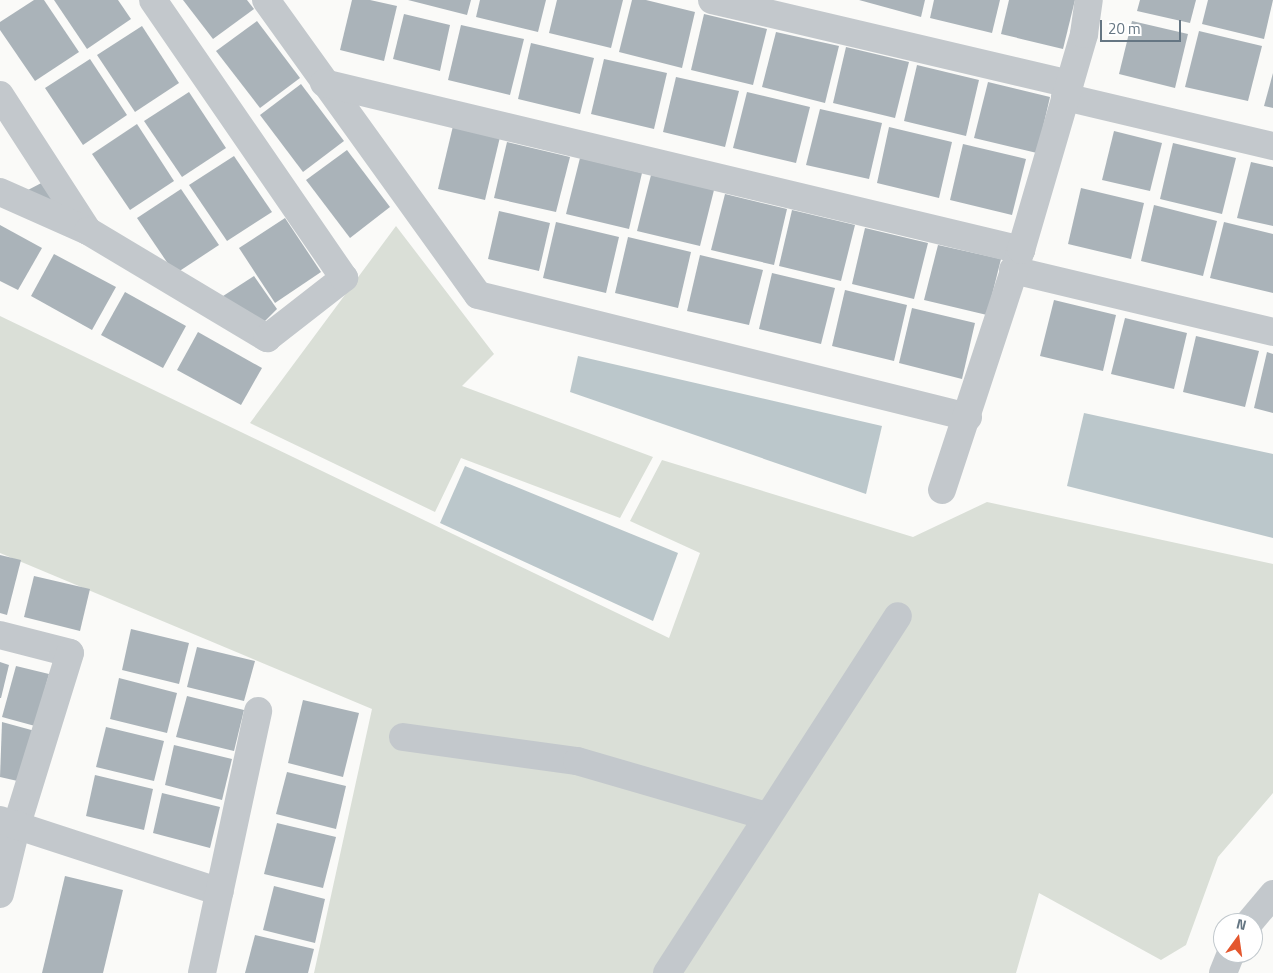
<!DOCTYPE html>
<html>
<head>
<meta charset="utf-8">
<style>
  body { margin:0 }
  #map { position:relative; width:1273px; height:973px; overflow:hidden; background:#fafaf8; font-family:"Titillium Web",sans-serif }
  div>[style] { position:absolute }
  .green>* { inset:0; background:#dadfd7 }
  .water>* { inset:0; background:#bbc7cb }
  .building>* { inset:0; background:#aab3b9 }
  .minor>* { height:28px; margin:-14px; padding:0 14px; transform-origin:14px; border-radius:14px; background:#c3c8cc }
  span { translate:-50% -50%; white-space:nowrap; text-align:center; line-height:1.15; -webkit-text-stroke:5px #fff; paint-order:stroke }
  .north { position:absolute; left:1213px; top:913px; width:50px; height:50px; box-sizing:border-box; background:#fff; border:1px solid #c1c8cd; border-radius:50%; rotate:14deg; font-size:14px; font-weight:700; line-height:20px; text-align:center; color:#657683 }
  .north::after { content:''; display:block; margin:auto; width:18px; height:22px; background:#e4572e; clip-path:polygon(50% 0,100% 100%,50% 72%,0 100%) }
  .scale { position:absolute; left:1100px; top:20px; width:81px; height:22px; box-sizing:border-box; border:2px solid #657683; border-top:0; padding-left:6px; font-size:15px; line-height:18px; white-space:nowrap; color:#657683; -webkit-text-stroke:4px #fff; paint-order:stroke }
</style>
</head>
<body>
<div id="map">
  <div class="green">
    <div style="clip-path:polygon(396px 226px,494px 354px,462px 386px,653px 457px,620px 518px,461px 458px,435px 512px,250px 423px)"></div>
    <div style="clip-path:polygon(0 316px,669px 638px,700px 553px,630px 521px,662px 460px,913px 537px,987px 502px,1273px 564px,1273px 793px,1218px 857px,1186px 945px,1161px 960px,1039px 893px,1016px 973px,314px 973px,372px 709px,0 553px)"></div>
  </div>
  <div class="water">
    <div style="clip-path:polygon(578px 356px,882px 426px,866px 494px,570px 392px)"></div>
    <div style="clip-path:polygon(1084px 413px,1273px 454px,1273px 538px,1067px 486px)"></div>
    <div style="clip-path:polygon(465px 466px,678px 553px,653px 621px,440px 523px)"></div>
  </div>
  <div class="building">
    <div style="clip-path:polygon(34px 0,44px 0,79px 52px,35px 81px,0 30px,0 22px)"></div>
    <div style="clip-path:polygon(54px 0,118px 0,131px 19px,87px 49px)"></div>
    <div style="clip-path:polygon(183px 0,247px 0,254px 9px,213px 39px)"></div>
    <div style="clip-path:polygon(352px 0,370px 0,397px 6px,384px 61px,340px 50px)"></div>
    <div style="clip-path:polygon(408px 0,471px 0,467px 15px)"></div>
    <div style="clip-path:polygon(480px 0,546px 0,538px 32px,476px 17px)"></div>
    <div style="clip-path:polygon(557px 0,623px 0,611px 48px,549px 33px)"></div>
    <div style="clip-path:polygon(632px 0,646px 0,695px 12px,682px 68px,619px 52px)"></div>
    <div style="clip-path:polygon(859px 0,925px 0,921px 17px)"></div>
    <div style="clip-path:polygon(934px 0,1000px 0,992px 33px,930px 18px)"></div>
    <div style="clip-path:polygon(1009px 0,1075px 0,1063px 49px,1001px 34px)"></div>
    <div style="clip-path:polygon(1140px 0,1196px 0,1190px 23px,1137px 11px)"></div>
    <div style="clip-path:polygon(1208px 0,1273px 0,1264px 39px,1202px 24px)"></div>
    <div style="clip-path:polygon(404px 14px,450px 25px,440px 71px,393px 59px)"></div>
    <div style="clip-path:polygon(704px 14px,767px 29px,753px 85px,691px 70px)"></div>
    <div style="clip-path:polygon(257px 21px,300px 78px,260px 108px,216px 51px)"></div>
    <div style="clip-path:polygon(1132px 21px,1188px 34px,1175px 88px,1119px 74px)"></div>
    <div style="clip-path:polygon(461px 25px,524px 39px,510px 95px,448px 80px)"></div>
    <div style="clip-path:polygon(142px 26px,179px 83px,135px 112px,97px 55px)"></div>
    <div style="clip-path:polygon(1199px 31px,1262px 46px,1248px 101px,1185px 87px)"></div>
    <div style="clip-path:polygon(776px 32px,839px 46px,825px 103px,762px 87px)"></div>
    <div style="clip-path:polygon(531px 43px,594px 58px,580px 114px,518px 99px)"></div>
    <div style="clip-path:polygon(846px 47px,909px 62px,895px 118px,833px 103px)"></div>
    <div style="clip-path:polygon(90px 59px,127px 115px,83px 145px,45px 88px)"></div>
    <div style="clip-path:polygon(604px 59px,667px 73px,654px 129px,591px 114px)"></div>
    <div style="clip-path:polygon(917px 65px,979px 80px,966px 136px,904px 121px)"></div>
    <div style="clip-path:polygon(1273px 73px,1273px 108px,1264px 106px)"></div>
    <div style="clip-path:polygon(676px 77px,739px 91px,725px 147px,663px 132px)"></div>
    <div style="clip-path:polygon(988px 82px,1050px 97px,1037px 153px,974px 138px)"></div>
    <div style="clip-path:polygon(301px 84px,344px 141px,303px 172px,260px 115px)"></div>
    <div style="clip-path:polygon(189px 92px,226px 148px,182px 177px,144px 121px)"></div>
    <div style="clip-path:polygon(747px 92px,810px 107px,796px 163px,733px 148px)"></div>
    <div style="clip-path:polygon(820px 109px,882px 123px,869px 179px,806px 165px)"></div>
    <div style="clip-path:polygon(137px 124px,174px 181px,130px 210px,92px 154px)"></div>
    <div style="clip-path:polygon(453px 126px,500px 137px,485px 200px,438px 189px)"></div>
    <div style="clip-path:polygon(889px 127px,952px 142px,939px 198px,877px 183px)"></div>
    <div style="clip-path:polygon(1114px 131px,1162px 143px,1150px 191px,1102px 180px)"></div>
    <div style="clip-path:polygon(507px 142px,570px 157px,556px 212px,494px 198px)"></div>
    <div style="clip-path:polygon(1173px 143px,1236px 158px,1222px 214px,1160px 199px)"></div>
    <div style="clip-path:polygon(963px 144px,1026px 159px,1012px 215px,950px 200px)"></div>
    <div style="clip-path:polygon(347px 150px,390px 207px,350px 238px,306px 180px)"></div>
    <div style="clip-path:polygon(234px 156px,272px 212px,227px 241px,189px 185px)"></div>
    <div style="clip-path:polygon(580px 158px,642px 173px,629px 229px,566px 214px)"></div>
    <div style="clip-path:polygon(1251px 162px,1273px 167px,1273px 226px,1237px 218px)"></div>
    <div style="clip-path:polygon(651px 175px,714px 190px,700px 246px,637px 231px)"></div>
    <div style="clip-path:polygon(51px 178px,59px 210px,26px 191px)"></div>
    <div style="clip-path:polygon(1081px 188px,1144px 203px,1131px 259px,1068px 244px)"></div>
    <div style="clip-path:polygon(181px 189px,219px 245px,175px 274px,137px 218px)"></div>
    <div style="clip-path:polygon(725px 194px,787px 209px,774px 265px,711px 250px)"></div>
    <div style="clip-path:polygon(1154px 205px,1217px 221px,1203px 276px,1141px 261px)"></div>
    <div style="clip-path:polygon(792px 210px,855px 225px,841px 281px,779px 266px)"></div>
    <div style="clip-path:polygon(499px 211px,550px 223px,539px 271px,488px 259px)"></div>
    <div style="clip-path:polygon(285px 218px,321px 272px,275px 303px,239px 248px)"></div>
    <div style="clip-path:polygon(556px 222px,619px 237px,606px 293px,543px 278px)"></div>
    <div style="clip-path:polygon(1224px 222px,1273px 234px,1273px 293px,1210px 278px)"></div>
    <div style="clip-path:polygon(0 225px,42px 248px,18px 290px,0 281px)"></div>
    <div style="clip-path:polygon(865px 228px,928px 243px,914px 299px,852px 284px)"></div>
    <div style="clip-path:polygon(628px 237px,691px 252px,678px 308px,615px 293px)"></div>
    <div style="clip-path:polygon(938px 245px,1001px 259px,987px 315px,924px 300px)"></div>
    <div style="clip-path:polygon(54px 254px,116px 287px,92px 330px,31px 296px)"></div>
    <div style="clip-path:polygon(700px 255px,763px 270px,749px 325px,687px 311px)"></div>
    <div style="clip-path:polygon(772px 273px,835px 288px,821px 344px,759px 329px)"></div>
    <div style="clip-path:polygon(254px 276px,277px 309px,260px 326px,220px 298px)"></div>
    <div style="clip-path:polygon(845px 290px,907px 305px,894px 361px,832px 346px)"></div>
    <div style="clip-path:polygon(125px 292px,186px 326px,163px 368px,101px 335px)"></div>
    <div style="clip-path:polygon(1054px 300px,1116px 315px,1103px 371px,1040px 356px)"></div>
    <div style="clip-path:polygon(912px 308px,975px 323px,962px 379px,899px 363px)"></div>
    <div style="clip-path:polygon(1125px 318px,1187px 333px,1174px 389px,1111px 374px)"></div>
    <div style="clip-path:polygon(198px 332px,262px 368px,241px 405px,177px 370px)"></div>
    <div style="clip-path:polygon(1196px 336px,1259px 351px,1245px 407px,1183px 392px)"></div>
    <div style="clip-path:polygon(1267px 352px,1273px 354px,1273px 413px,1254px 408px)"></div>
    <div style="clip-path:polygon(0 555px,21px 560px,7px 615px,0 613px)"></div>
    <div style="clip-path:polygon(34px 576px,90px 589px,80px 631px,24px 617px)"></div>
    <div style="clip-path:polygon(131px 629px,189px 643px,179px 684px,122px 670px)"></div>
    <div style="clip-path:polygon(197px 647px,255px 661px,244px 701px,187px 687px)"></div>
    <div style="clip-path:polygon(0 662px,9px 665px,1px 698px,0 698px)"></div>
    <div style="clip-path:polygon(16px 666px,49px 674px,35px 726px,2px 717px)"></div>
    <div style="clip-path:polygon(119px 678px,177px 693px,167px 733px,110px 719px)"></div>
    <div style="clip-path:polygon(187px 696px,244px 710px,234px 751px,176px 737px)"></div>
    <div style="clip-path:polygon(303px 700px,359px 713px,343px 777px,288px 763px)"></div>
    <div style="clip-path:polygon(2px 722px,35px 731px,22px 782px,0 777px)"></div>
    <div style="clip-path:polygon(106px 727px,164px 741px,154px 781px,96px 767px)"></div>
    <div style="clip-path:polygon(174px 745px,232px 759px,222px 800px,165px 785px)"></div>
    <div style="clip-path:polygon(287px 772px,346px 786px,336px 829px,276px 814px)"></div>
    <div style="clip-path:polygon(95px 775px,153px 789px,144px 830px,86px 816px)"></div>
    <div style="clip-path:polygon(162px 793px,220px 807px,210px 848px,153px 833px)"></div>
    <div style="clip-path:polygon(277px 823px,336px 837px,323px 888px,264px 874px)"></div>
    <div style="clip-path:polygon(65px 876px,123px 890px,103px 973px,42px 973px)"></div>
    <div style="clip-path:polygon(274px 886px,325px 899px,315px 943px,263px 930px)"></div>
    <div style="clip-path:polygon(255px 935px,314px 949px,308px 973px,245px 973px)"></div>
  </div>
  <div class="minor">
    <div style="left:266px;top:0;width:363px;rotate:54.3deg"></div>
    <div style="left:478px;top:295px;width:505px;rotate:13.98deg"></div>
    <div style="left:712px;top:0;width:367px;rotate:13.2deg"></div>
    <div style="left:324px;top:83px;width:717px;rotate:13.47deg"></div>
    <div style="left:0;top:95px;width:162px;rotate:57.1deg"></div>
    <div style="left:1065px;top:97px;width:214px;rotate:13.3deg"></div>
    <div style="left:0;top:192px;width:96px;rotate:23.9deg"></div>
    <div style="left:88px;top:231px;width:209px;rotate:30.9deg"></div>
    <div style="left:267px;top:338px;width:98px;rotate:-37.9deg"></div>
    <div style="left:344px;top:278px;width:337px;rotate:-124.5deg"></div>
    <div style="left:1013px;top:270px;width:267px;rotate:13.4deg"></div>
    <div style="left:942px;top:490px;width:253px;rotate:-71.8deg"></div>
    <div style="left:1021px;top:250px;width:225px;rotate:-73.7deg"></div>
    <div style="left:1084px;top:34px;width:34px;rotate:-82deg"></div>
    <div style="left:0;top:635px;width:72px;rotate:14.4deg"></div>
    <div style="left:70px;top:653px;width:179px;rotate:107.2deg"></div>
    <div style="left:17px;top:824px;width:72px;rotate:103.7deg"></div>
    <div style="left:403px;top:737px;width:176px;rotate:7.9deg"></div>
    <div style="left:577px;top:761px;width:197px;rotate:16.2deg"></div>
    <div style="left:0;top:820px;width:231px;rotate:18.1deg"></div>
    <div style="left:1249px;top:923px;width:38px;rotate:-50deg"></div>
    <div style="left:202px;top:973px;width:268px;rotate:-77.9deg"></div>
    <div style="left:667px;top:973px;width:425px;rotate:-57.1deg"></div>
    <div style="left:1223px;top:973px;width:22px;rotate:-68deg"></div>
  </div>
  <div class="north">N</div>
  <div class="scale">20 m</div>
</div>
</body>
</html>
